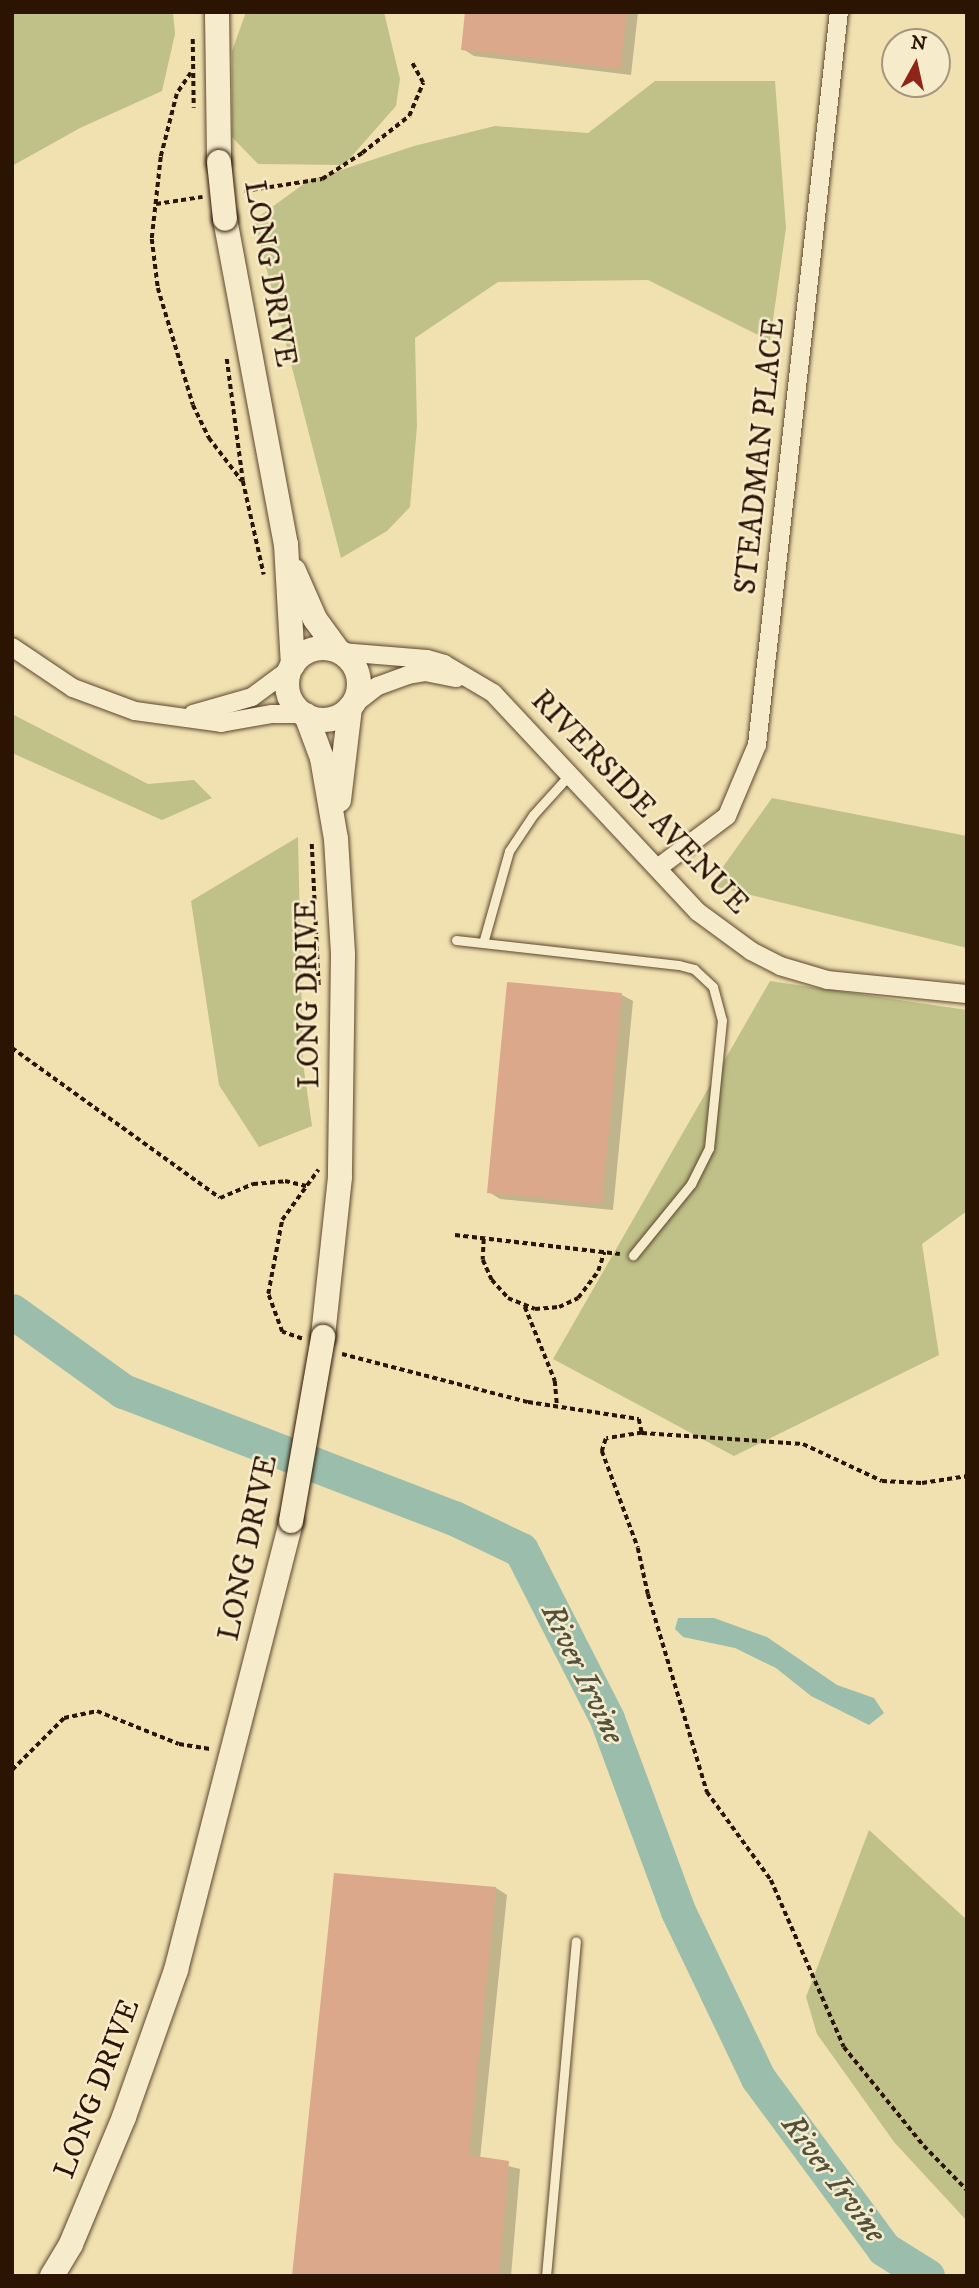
<!DOCTYPE html>
<html>
<head>
<meta charset="utf-8">
<style>
  body { margin:0 }
  #map { position:relative; width:979px; height:2288px; overflow:hidden; background:#f1e1b0; font-family:"IM FELL DW Pica",serif }
  div>[style] { position:absolute }
  .green>* { inset:0; background:#bfc188 }
  .water>* { inset:0; background:#9bbeac }
  .shadow>* { inset:0; background:#0003 }
  .river>* { height:35px; margin:-17.5px; padding:0 17.5px; transform-origin:17.5px; border-radius:17.5px; background:#9bbeac }
  .building>* { inset:0; background:#dca88c }
  .path>* { height:3.5px; margin-top:-1.75px; transform-origin:0; background:repeating-linear-gradient(90deg,#2c1403 0 5px,transparent 0 8.5px) }
  .roads { filter:drop-shadow(0 0 2px #5d472e) drop-shadow(0 0 2px #5d472e) }
  .service>* { height:9px; margin:-4.5px; padding:0 4.5px; transform-origin:4.5px; border-radius:4.5px; background:#f6eccc }
  .minor>* { height:18px; margin:-9px; padding:0 9px; transform-origin:9px; border-radius:9px; background:#f6eccc }
  .secondary>* { height:24px; margin:-12px; padding:0 12px; transform-origin:12px; border-radius:12px; background:#f6eccc }
  .secondary>.ring { margin:-12px; padding:0; box-sizing:content-box; background:none; border:24px solid #f6eccc; border-radius:50% }
  .bridges { filter:drop-shadow(0 0 2px #2c1403) drop-shadow(0 0 2px #2c1403) }
  .secondary-bridge>* { height:24px; margin:-12px; padding:0 12px; transform-origin:12px; border-radius:12px; background:#f6eccc }
  span { translate:-50% -50%; white-space:nowrap; text-align:center; line-height:1.15; -webkit-text-stroke:5px #f6eccc; paint-order:stroke }
  .street-label { font-size:30px; color:#2c1403 }
  .water-label { font-size:32px; color:#53503e; font-style:italic }
  .frame { position:absolute; inset:0; border:14px solid #2c1403; pointer-events:none }
  .north { position:absolute; left:881px; top:28px; width:70px; height:70px; box-sizing:border-box; background:#f6eccc; border:2px solid #a5967c; border-radius:50%; rotate:8deg; font-size:19px; font-weight:700; line-height:28px; text-align:center; color:#2c1403 }
  .north::after { content:''; display:block; margin:auto; width:24px; height:32px; background:#8f2418; clip-path:polygon(50% 0,100% 100%,50% 72%,0 100%) }
</style>
</head>
<body>
<div id="map">
  <div class="green">
    <div style="clip-path:polygon(12px 12px,173px 12px,175px 34px,162px 91px,80px 128px,12px 166px)"></div>
    <div style="clip-path:polygon(246px 12px,384px 12px,400px 79px,396px 106px,344px 165px,258px 164px,232px 137px,232px 51px)"></div>
    <div style="clip-path:polygon(655px 81px,775px 81px,786px 228px,770px 341px,648px 280px,498px 282px,415px 338px,417px 426px,410px 507px,387px 531px,341px 558px,254px 220px,308px 181px,414px 146px,495px 126px,588px 133px)"></div>
    <div style="clip-path:polygon(12px 714px,148px 784px,194px 780px,212px 798px,162px 820px,12px 753px)"></div>
    <div style="clip-path:polygon(772px 798px,967px 836px,967px 948px,710px 885px)"></div>
    <div style="clip-path:polygon(298px 837px,303px 1063px,312px 1126px,259px 1147px,219px 1085px,191px 901px)"></div>
    <div style="clip-path:polygon(770px 981px,967px 1010px,967px 1211px,922px 1244px,939px 1355px,734px 1456px,553px 1359px)"></div>
    <div style="clip-path:polygon(869px 1830px,967px 1920px,967px 2221px,894px 2142px,817px 2034px,806px 1997px)"></div>
  </div>
  <div class="water">
    <div style="clip-path:polygon(678px 1618px,714px 1618px,767px 1637px,837px 1685px,874px 1698px,884px 1713px,869px 1725px,811px 1696px,776px 1668px,735px 1648px,683px 1637px,675px 1629px)"></div>
  </div>
  <div class="shadow">
    <div style="clip-path:polygon(467px 12px,638px 12px,631px 75px,474px 56px,463px 49px)"></div>
    <div style="clip-path:polygon(622px 995px,633px 1001px,613px 1210px,500px 1199px,489px 1192px)"></div>
    <div style="clip-path:polygon(496px 1888px,507px 1895px,480px 2159px,520px 2169px,511px 2276px,294px 2276px)"></div>
  </div>
  <div class="river">
    <div style="left:12px;top:1311px;width:137px;rotate:35.8deg"></div>
    <div style="left:123px;top:1391px;width:355px;rotate:21deg"></div>
    <div style="left:454px;top:1518px;width:74px;rotate:25.5deg"></div>
    <div style="left:521px;top:1550px;width:190px;rotate:63deg"></div>
    <div style="left:607px;top:1719px;width:205px;rotate:69.7deg"></div>
    <div style="left:678px;top:1911px;width:185px;rotate:64.4deg"></div>
    <div style="left:758px;top:2078px;width:212px;rotate:53.6deg"></div>
    <div style="left:884px;top:2249px;width:51px;rotate:32.1deg"></div>
  </div>
  <div class="building">
    <div style="clip-path:polygon(465px 12px,627px 12px,620px 69px,461px 50px)"></div>
    <div style="clip-path:polygon(507px 982px,622px 993px,602px 1204px,487px 1193px)"></div>
    <div style="clip-path:polygon(334px 1873px,496px 1887px,469px 2155px,509px 2161px,499px 2276px,292px 2276px)"></div>
  </div>
  <div class="path">
    <div style="left:193px;top:39px;width:69px;rotate:89.2deg"></div>
    <div style="left:191px;top:73px;width:25px;rotate:124deg"></div>
    <div style="left:177px;top:94px;width:65px;rotate:104.3deg"></div>
    <div style="left:161px;top:157px;width:82px;rotate:96.3deg"></div>
    <div style="left:152px;top:239px;width:49px;rotate:83deg"></div>
    <div style="left:158px;top:288px;width:122px;rotate:73.3deg"></div>
    <div style="left:193px;top:405px;width:37px;rotate:64deg"></div>
    <div style="left:209px;top:438px;width:54px;rotate:52.5deg"></div>
    <div style="left:244px;top:191px;width:79px;rotate:-8.7deg"></div>
    <div style="left:322px;top:179px;width:48px;rotate:-33deg"></div>
    <div style="left:362px;top:153px;width:60px;rotate:-38.2deg"></div>
    <div style="left:409px;top:116px;width:36px;rotate:-67deg"></div>
    <div style="left:423px;top:83px;width:25px;rotate:-119deg"></div>
    <div style="left:156px;top:204px;width:47px;rotate:-8.7deg"></div>
    <div style="left:227px;top:359px;width:123px;rotate:82.5deg"></div>
    <div style="left:243px;top:481px;width:96px;rotate:77.4deg"></div>
    <div style="left:312px;top:844px;width:143px;rotate:87.2deg"></div>
    <div style="left:12px;top:1048px;width:256px;rotate:35.8deg"></div>
    <div style="left:220px;top:1198px;width:36px;rotate:-23deg"></div>
    <div style="left:253px;top:1184px;width:32px;rotate:-5deg"></div>
    <div style="left:285px;top:1181px;width:22px;rotate:13deg"></div>
    <div style="left:455px;top:1235px;width:166px;rotate:6.6deg"></div>
    <div style="left:484px;top:1239px;width:21px;rotate:93deg"></div>
    <div style="left:483px;top:1260px;width:22px;rotate:66deg"></div>
    <div style="left:492px;top:1280px;width:24px;rotate:48deg"></div>
    <div style="left:508px;top:1298px;width:29px;rotate:22deg"></div>
    <div style="left:535px;top:1309px;width:24px;rotate:-5deg"></div>
    <div style="left:559px;top:1307px;width:21px;rotate:-25deg"></div>
    <div style="left:578px;top:1298px;width:34px;rotate:-53deg"></div>
    <div style="left:598px;top:1271px;width:20px;rotate:-72deg"></div>
    <div style="left:525px;top:1307px;width:80px;rotate:67.9deg"></div>
    <div style="left:555px;top:1381px;width:24px;rotate:85deg"></div>
    <div style="left:302px;top:1339px;width:21px;rotate:-161deg"></div>
    <div style="left:282px;top:1332px;width:40px;rotate:-110.2deg"></div>
    <div style="left:268px;top:1294px;width:75px;rotate:-79.3deg"></div>
    <div style="left:282px;top:1220px;width:62px;rotate:-54.2deg"></div>
    <div style="left:342px;top:1354px;width:192px;rotate:14.5deg"></div>
    <div style="left:528px;top:1402px;width:112px;rotate:8.7deg"></div>
    <div style="left:639px;top:1419px;width:14px;rotate:78deg"></div>
    <div style="left:642px;top:1433px;width:36px;rotate:171deg"></div>
    <div style="left:606px;top:1439px;width:13px;rotate:108deg"></div>
    <div style="left:602px;top:1451px;width:103px;rotate:69.6deg"></div>
    <div style="left:638px;top:1548px;width:47px;rotate:77.7deg"></div>
    <div style="left:648px;top:1594px;width:207px;rotate:73.4deg"></div>
    <div style="left:707px;top:1792px;width:109px;rotate:54deg"></div>
    <div style="left:771px;top:1880px;width:182px;rotate:66.4deg"></div>
    <div style="left:844px;top:2047px;width:127px;rotate:51.1deg"></div>
    <div style="left:924px;top:2146px;width:62px;rotate:45.7deg"></div>
    <div style="left:642px;top:1433px;width:161px;rotate:3.9deg"></div>
    <div style="left:803px;top:1444px;width:87px;rotate:25.1deg"></div>
    <div style="left:882px;top:1481px;width:40px;rotate:2.9deg"></div>
    <div style="left:922px;top:1483px;width:46px;rotate:-8.8deg"></div>
    <div style="left:12px;top:1770px;width:74px;rotate:-45deg"></div>
    <div style="left:64px;top:1718px;width:34px;rotate:-12deg"></div>
    <div style="left:97px;top:1711px;width:88px;rotate:21.9deg"></div>
    <div style="left:179px;top:1744px;width:33px;rotate:9deg"></div>
  </div>
  <div class="roads">
    <div class="service">
      <div style="left:456px;top:940px;width:224px;rotate:6.4deg"></div>
      <div style="left:679px;top:965px;width:16px;rotate:15deg"></div>
      <div style="left:694px;top:969px;width:26px;rotate:43deg"></div>
      <div style="left:713px;top:987px;width:34px;rotate:75deg"></div>
      <div style="left:722px;top:1020px;width:129px;rotate:95.8deg"></div>
      <div style="left:709px;top:1148px;width:40px;rotate:116.6deg"></div>
      <div style="left:691px;top:1184px;width:92px;rotate:129.2deg"></div>
      <div style="left:483px;top:943px;width:96px;rotate:-74.2deg"></div>
      <div style="left:509px;top:851px;width:43px;rotate:-56.3deg"></div>
      <div style="left:533px;top:815px;width:55px;rotate:-47.9deg"></div>
      <div style="left:546px;top:2276px;width:336px;rotate:-84.9deg"></div>
    </div>
    <div class="minor">
      <div style="left:12px;top:647px;width:73px;rotate:33.9deg"></div>
      <div style="left:73px;top:688px;width:66px;rotate:20.4deg"></div>
      <div style="left:135px;top:711px;width:87px;rotate:7.9deg"></div>
      <div style="left:221px;top:723px;width:52px;rotate:-10deg"></div>
      <div style="left:272px;top:714px;width:32px"></div>
      <div style="left:341px;top:652px;width:86px;rotate:4.7deg"></div>
      <div style="left:427px;top:659px;width:18px;rotate:16deg"></div>
      <div style="left:444px;top:664px;width:57px;rotate:30.6deg"></div>
      <div style="left:493px;top:693px;width:300px;rotate:46.9deg"></div>
      <div style="left:698px;top:912px;width:66px;rotate:36.3deg"></div>
      <div style="left:751px;top:951px;width:33px;rotate:27deg"></div>
      <div style="left:780px;top:966px;width:50px;rotate:16.3deg"></div>
      <div style="left:828px;top:980px;width:140px;rotate:5.8deg"></div>
      <div style="left:352px;top:706px;width:33px;rotate:-38deg"></div>
      <div style="left:378px;top:686px;width:32px;rotate:-20deg"></div>
      <div style="left:408px;top:675px;width:17px;rotate:-10deg"></div>
      <div style="left:425px;top:672px;width:32px;rotate:11deg"></div>
      <div style="left:193px;top:714px;width:61px;rotate:-16.1deg"></div>
      <div style="left:252px;top:697px;width:47px;rotate:-36.4deg"></div>
      <div style="left:659px;top:867px;width:85px;rotate:-36.9deg"></div>
      <div style="left:727px;top:816px;width:77px;rotate:-67.1deg"></div>
      <div style="left:757px;top:745px;width:738px;rotate:-83.62deg"></div>
    </div>
    <div class="secondary">
      <div style="left:217px;top:12px;width:150px;rotate:89.2deg"></div>
      <div style="left:225px;top:219px;width:331px;rotate:79.4deg"></div>
      <div style="left:286px;top:544px;width:121px;rotate:86.7deg"></div>
      <div style="left:294px;top:571px;width:52px;rotate:66.4deg"></div>
      <div style="left:315px;top:619px;width:39px;rotate:54deg"></div>
      <div class="ring" style="left:287px;top:648px;width:48px;height:48px"></div>
      <div style="left:306px;top:715px;width:46px;rotate:69.6deg"></div>
      <div style="left:322px;top:758px;width:82px;rotate:80.2deg"></div>
      <div style="left:336px;top:839px;width:116px;rotate:86.5deg"></div>
      <div style="left:343px;top:955px;width:222px;rotate:90.8deg"></div>
      <div style="left:340px;top:1177px;width:161px;rotate:96.1deg"></div>
      <div style="left:339px;top:800px;width:93px;rotate:-83.2deg"></div>
      <div style="left:52px;top:2276px;width:37px;rotate:-59deg"></div>
      <div style="left:71px;top:2244px;width:138px;rotate:-67.3deg"></div>
      <div style="left:124px;top:2117px;width:156px;rotate:-70.5deg"></div>
      <div style="left:176px;top:1970px;width:463px;rotate:-75.6deg"></div>
    </div>
  </div>
  <div class="bridges">
    <div class="secondary-bridge">
      <div style="left:219px;top:162px;width:57px;rotate:84deg"></div>
      <div style="left:291px;top:1521px;width:187px;rotate:-80.1deg"></div>
    </div>
  </div>
  <div class="street-label">
    <span style="left:269px;top:274px;rotate:80deg">LONG DRIVE</span>
    <span style="left:761px;top:456px;rotate:-84deg">STEADMAN PLACE</span>
    <span style="left:639px;top:803px;rotate:46deg">RIVERSIDE AVENUE</span>
    <span style="left:309px;top:994px;rotate:-91deg">LONG DRIVE</span>
    <span style="left:249px;top:1548px;rotate:-78deg">LONG DRIVE</span>
    <span style="left:98px;top:2089px;rotate:-69deg">LONG DRIVE</span>
  </div>
  <div class="water-label">
    <span style="left:582px;top:1674px;rotate:64deg">River Irvine</span>
    <span style="left:833px;top:2179px;rotate:53deg">River Irvine</span>
  </div>
  <div class="frame"></div>
  <div class="north">N</div>
</div>
</body>
</html>
